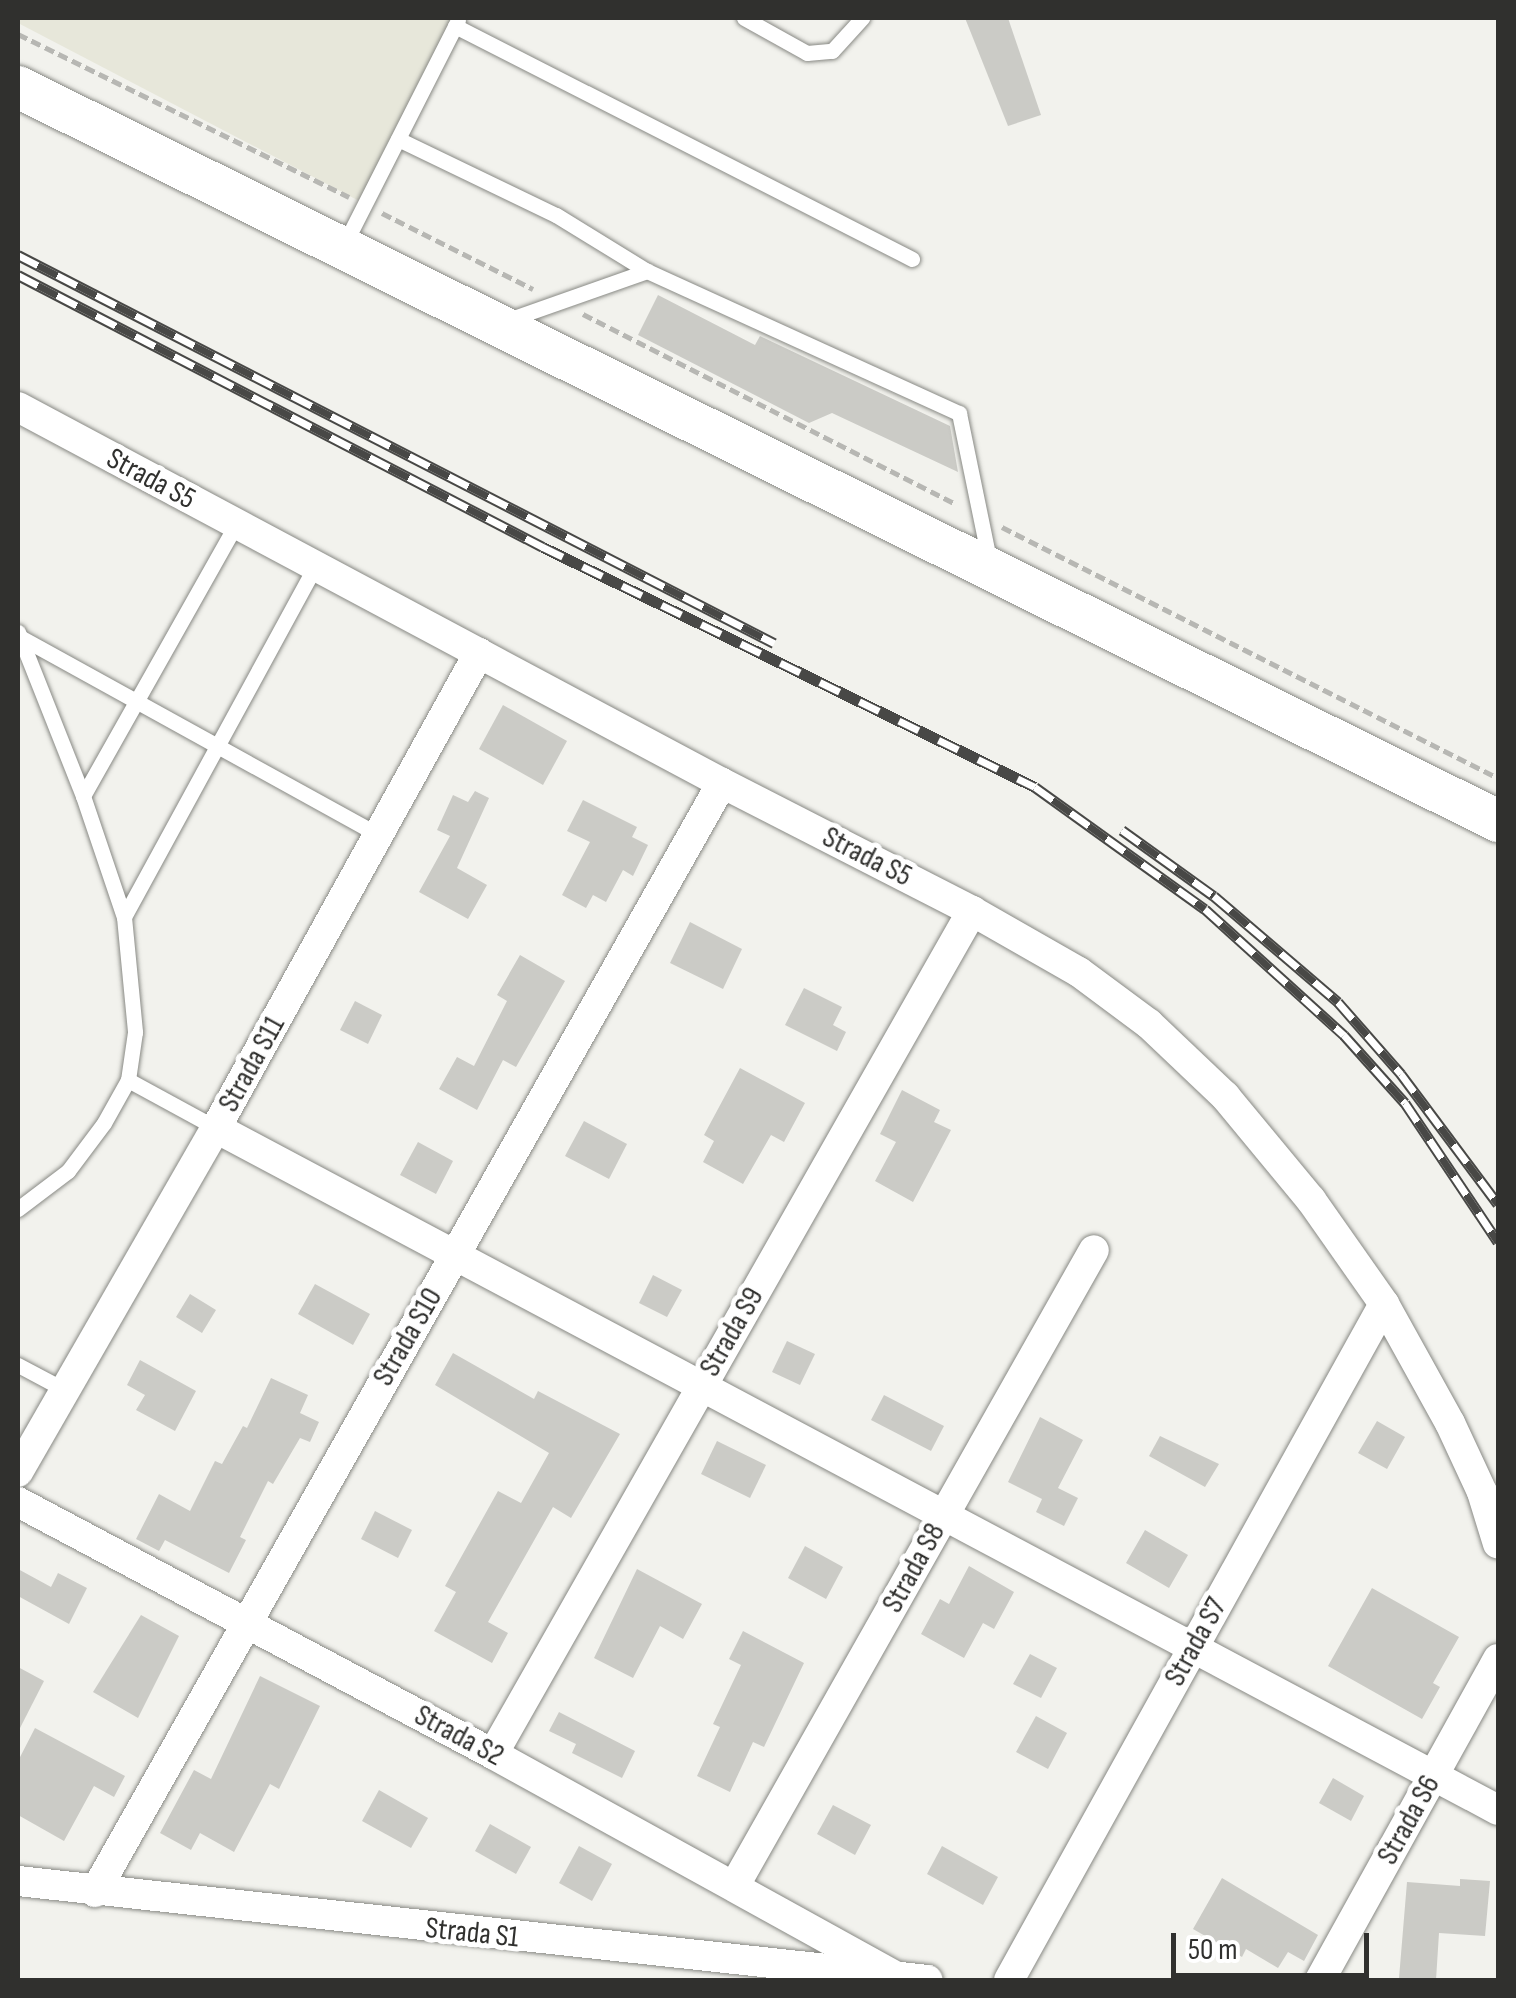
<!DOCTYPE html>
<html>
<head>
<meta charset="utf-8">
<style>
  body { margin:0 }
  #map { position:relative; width:1516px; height:1998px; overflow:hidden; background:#f2f2ed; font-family:"Sofia Sans Condensed",sans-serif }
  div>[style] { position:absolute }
  .built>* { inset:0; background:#e7e7da }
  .building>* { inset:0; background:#cbcbc6 }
  .path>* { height:5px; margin-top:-2.5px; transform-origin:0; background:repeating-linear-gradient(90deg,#b7b7b3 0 10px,transparent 0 15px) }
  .roads { filter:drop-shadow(0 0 2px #888984) drop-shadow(0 0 2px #888984) }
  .service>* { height:15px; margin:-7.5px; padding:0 7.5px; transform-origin:7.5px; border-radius:7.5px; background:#fff }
  .minor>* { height:30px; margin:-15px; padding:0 15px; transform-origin:15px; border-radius:15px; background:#fff }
  .secondary>* { height:42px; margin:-21px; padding:0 21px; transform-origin:21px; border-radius:21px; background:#fff }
  .rail>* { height:11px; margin-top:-5.5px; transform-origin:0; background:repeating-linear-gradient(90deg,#fff 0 22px,#484846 0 44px); box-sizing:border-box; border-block:2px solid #484846 }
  span { translate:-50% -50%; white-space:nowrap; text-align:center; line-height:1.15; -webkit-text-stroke:10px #fff; paint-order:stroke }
  .street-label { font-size:30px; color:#30302e }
  .frame { position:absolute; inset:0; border:20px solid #30302e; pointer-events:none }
  .scale { position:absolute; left:1171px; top:1933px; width:198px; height:45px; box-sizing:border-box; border:5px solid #30302e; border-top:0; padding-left:12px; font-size:30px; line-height:35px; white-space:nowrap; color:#30302e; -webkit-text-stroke:8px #fff; paint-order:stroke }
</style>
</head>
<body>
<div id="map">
  <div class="built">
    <div style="clip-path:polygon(18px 18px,459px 18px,365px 204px,18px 23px)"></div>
  </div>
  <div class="building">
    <div style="clip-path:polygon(965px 18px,1008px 18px,1041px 115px,1008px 126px)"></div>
    <div style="clip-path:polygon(658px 295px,755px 345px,760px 336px,950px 426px,958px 472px,832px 413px,809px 423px,638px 335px)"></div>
    <div style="clip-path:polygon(503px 705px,567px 741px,543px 785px,479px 749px)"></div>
    <div style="clip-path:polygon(475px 791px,489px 798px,457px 868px,487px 885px,468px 919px,419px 892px,450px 836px,437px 830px,453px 795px,468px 802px)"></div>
    <div style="clip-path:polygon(583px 800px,637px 827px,632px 837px,648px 845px,633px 876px,623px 870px,606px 902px,593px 895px,586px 908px,562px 895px,590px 842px,567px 831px)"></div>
    <div style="clip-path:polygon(690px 922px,742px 949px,723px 989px,670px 963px)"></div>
    <div style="clip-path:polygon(520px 955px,565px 981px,516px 1067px,503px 1060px,477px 1110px,439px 1089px,457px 1057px,474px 1066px,507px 1001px,497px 995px)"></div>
    <div style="clip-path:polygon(804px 988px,842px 1007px,833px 1025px,846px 1032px,837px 1051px,785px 1025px)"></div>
    <div style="clip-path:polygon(355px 1001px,382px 1015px,368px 1044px,340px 1030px)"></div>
    <div style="clip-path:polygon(740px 1068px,805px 1103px,784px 1142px,771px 1135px,743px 1184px,703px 1162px,714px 1141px,704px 1135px)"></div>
    <div style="clip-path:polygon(902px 1090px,940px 1110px,934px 1122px,951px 1130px,913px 1202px,875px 1181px,896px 1142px,880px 1134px)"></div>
    <div style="clip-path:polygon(584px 1121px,627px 1144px,609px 1179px,565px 1156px)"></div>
    <div style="clip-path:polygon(418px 1142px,453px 1161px,436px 1194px,400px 1175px)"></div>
    <div style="clip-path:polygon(653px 1275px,682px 1290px,667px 1317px,639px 1303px)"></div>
    <div style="clip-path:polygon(315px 1284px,370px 1314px,353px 1345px,298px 1314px)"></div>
    <div style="clip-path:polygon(190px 1294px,216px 1310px,202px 1333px,176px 1317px)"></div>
    <div style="clip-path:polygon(787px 1341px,815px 1354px,800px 1385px,772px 1372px)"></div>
    <div style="clip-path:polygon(453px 1353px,534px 1399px,538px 1391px,620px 1434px,571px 1518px,553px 1507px,488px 1622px,508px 1633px,492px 1663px,434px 1631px,456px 1592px,445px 1586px,498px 1491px,521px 1503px,549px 1453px,435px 1385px)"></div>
    <div style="clip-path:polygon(140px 1360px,196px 1391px,175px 1431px,136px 1410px,145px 1395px,127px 1385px)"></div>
    <div style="clip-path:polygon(271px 1378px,308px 1395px,300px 1413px,319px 1422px,310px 1442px,300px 1438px,273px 1484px,268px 1481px,240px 1537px,246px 1540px,229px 1573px,165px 1540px,159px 1551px,136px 1539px,159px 1494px,190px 1511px,215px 1461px,222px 1464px,243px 1426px,247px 1428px)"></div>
    <div style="clip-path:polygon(884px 1395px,944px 1426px,931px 1451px,871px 1420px)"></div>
    <div style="clip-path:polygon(1040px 1417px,1083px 1440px,1058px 1488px,1078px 1498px,1064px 1526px,1036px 1512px,1042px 1499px,1008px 1482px)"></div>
    <div style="clip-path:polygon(1377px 1421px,1405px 1437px,1387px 1469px,1358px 1453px)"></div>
    <div style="clip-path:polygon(1160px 1436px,1219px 1464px,1205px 1487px,1149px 1456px)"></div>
    <div style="clip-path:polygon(717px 1441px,766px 1465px,750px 1498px,701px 1474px)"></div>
    <div style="clip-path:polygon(375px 1511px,412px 1530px,398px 1558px,361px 1539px)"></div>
    <div style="clip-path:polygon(1145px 1530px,1188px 1555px,1169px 1588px,1126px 1563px)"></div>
    <div style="clip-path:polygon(805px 1546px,843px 1567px,826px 1599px,788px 1578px)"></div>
    <div style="clip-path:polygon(969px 1566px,1014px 1592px,994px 1629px,983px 1623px,964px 1658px,921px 1634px,940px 1599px,949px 1604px)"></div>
    <div style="clip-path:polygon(18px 1569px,51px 1587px,58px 1573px,87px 1588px,69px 1624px,18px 1596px)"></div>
    <div style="clip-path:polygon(637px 1569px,702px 1604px,683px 1639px,660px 1626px,633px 1678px,594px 1658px)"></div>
    <div style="clip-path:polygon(1372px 1588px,1459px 1637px,1433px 1683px,1440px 1687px,1422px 1719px,1328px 1666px)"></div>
    <div style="clip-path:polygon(141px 1615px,179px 1636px,138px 1718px,93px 1692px)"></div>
    <div style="clip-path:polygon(743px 1631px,804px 1663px,764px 1747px,753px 1742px,730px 1792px,697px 1776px,720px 1727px,713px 1724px,741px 1665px,729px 1659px)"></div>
    <div style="clip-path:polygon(1030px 1654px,1057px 1668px,1041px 1698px,1013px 1684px)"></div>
    <div style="clip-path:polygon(18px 1667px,44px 1681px,18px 1732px)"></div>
    <div style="clip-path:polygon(260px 1676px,320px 1706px,279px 1789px,270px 1784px,234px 1852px,200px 1833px,191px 1850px,160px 1833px,194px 1770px,211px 1779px)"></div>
    <div style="clip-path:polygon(559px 1712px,635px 1751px,622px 1778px,572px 1753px,576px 1744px,549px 1731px)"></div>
    <div style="clip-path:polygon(1036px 1716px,1067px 1733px,1048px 1769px,1016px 1752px)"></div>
    <div style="clip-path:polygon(35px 1728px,125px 1776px,114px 1797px,94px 1786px,64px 1841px,18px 1815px,18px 1761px)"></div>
    <div style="clip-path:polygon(1333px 1778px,1364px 1796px,1351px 1821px,1319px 1803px)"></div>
    <div style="clip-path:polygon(379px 1790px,428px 1818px,411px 1848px,362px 1821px)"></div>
    <div style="clip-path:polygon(833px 1805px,871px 1825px,855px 1855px,817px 1834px)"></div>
    <div style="clip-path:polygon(490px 1824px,531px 1847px,516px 1874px,475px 1851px)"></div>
    <div style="clip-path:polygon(579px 1846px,612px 1864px,592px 1901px,559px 1883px)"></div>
    <div style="clip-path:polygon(942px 1846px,998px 1877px,983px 1905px,927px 1874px)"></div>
    <div style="clip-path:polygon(1222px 1878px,1318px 1935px,1304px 1961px,1288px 1952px,1278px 1968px,1246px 1949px,1242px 1957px,1193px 1929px)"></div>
    <div style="clip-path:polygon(1460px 1879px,1490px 1881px,1485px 1936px,1439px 1933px,1436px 1980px,1399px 1978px,1407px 1882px,1460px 1886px)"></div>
  </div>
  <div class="path">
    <div style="left:18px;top:34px;width:369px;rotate:26.2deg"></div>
    <div style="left:382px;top:213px;width:169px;rotate:26.7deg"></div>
    <div style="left:583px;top:314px;width:419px;rotate:27deg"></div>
    <div style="left:1002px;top:527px;width:556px;rotate:26.84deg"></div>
  </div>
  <div class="roads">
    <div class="service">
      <div style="left:744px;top:18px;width:72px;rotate:29.1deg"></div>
      <div style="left:807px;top:53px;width:25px;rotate:-5deg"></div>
      <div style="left:832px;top:51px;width:45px;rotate:-47.7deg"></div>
      <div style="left:455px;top:26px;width:513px;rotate:27.01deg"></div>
      <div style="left:398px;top:139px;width:175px;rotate:25.7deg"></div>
      <div style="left:556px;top:215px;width:107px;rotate:31.6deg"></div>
      <div style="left:344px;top:245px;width:252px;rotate:-63.1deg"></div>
      <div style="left:505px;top:321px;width:151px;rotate:-19.4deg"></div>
      <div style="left:647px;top:271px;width:343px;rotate:24.5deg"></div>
      <div style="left:959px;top:413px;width:149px;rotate:78.4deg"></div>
      <div style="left:18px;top:632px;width:176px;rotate:68.4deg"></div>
      <div style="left:83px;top:796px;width:128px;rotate:71.3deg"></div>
      <div style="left:124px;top:917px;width:116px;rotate:84.5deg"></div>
      <div style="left:135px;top:1032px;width:49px;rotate:98.3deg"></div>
      <div style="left:128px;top:1080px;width:49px;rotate:119.2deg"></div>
      <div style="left:104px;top:1123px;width:60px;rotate:126.9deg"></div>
      <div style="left:68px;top:1171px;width:63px;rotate:142.8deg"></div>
      <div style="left:20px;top:637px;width:410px;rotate:28.9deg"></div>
      <div style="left:83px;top:796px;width:312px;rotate:-60.6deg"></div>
      <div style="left:124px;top:917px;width:399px;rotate:-61.4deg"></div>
      <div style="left:128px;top:1080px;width:100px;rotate:28.6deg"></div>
      <div style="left:18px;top:1365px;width:53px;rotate:28deg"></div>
    </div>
    <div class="minor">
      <div style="left:18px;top:407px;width:798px;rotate:28.11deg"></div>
      <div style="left:722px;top:783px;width:281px;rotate:27.1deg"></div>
      <div style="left:972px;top:911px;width:123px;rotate:29.7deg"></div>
      <div style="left:1079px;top:972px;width:87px;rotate:36.6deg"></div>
      <div style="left:1149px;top:1024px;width:105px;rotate:43.5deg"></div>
      <div style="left:1225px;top:1096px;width:135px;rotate:50.4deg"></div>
      <div style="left:1311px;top:1200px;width:127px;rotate:54.9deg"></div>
      <div style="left:1384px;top:1304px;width:136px;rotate:61deg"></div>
      <div style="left:1450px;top:1423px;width:76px;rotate:65.1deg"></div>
      <div style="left:1482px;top:1492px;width:54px;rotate:72.9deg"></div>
      <div style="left:216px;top:1128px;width:1452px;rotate:28.01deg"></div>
      <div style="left:18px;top:1472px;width:397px;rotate:-60.1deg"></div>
      <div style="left:216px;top:1128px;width:543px;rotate:-61.03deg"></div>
      <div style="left:18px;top:1502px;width:538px;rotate:27.95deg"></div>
      <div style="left:493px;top:1754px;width:461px;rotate:28.9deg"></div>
      <div style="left:493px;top:1754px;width:970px;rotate:-60.39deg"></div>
      <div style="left:18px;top:1881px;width:915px;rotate:6.21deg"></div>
      <div style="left:735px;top:1885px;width:729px;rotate:-60.52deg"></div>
      <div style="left:95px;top:1892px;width:1274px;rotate:-60.52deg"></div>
      <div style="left:1009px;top:1980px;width:773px;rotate:-60.98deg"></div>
      <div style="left:1320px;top:1980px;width:367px;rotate:-61deg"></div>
    </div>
    <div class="secondary">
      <div style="left:18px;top:87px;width:1652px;rotate:26.38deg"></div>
    </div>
  </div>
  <div class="rail">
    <div style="left:18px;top:255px;width:850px;rotate:27.17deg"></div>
    <div style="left:18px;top:275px;width:591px;rotate:27.39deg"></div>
    <div style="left:543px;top:547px;width:547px;rotate:26deg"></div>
    <div style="left:1035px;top:787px;width:209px;rotate:35.7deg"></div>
    <div style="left:1205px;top:909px;width:188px;rotate:42.2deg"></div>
    <div style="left:1344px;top:1035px;width:91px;rotate:48.1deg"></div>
    <div style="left:1405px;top:1103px;width:167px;rotate:56.2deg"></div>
    <div style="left:1122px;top:830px;width:113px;rotate:35.7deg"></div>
    <div style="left:1214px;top:896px;width:163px;rotate:40.5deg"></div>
    <div style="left:1338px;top:1002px;width:96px;rotate:48.8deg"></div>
    <div style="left:1401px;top:1074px;width:162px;rotate:53.3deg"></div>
  </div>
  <div class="street-label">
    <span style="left:151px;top:479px;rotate:28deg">Strada S5</span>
    <span style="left:867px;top:857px;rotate:27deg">Strada S5</span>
    <span style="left:252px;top:1064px;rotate:-61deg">Strada S11</span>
    <span style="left:732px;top:1332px;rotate:-60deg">Strada S9</span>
    <span style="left:408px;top:1337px;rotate:-60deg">Strada S10</span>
    <span style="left:914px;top:1568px;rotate:-61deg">Strada S8</span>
    <span style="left:1196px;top:1642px;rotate:-61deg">Strada S7</span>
    <span style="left:459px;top:1736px;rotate:28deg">Strada S2</span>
    <span style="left:1409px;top:1820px;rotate:-61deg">Strada S6</span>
    <span style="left:472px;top:1933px;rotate:6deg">Strada S1</span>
  </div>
  <div class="frame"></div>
  <div class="scale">50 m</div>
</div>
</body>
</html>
